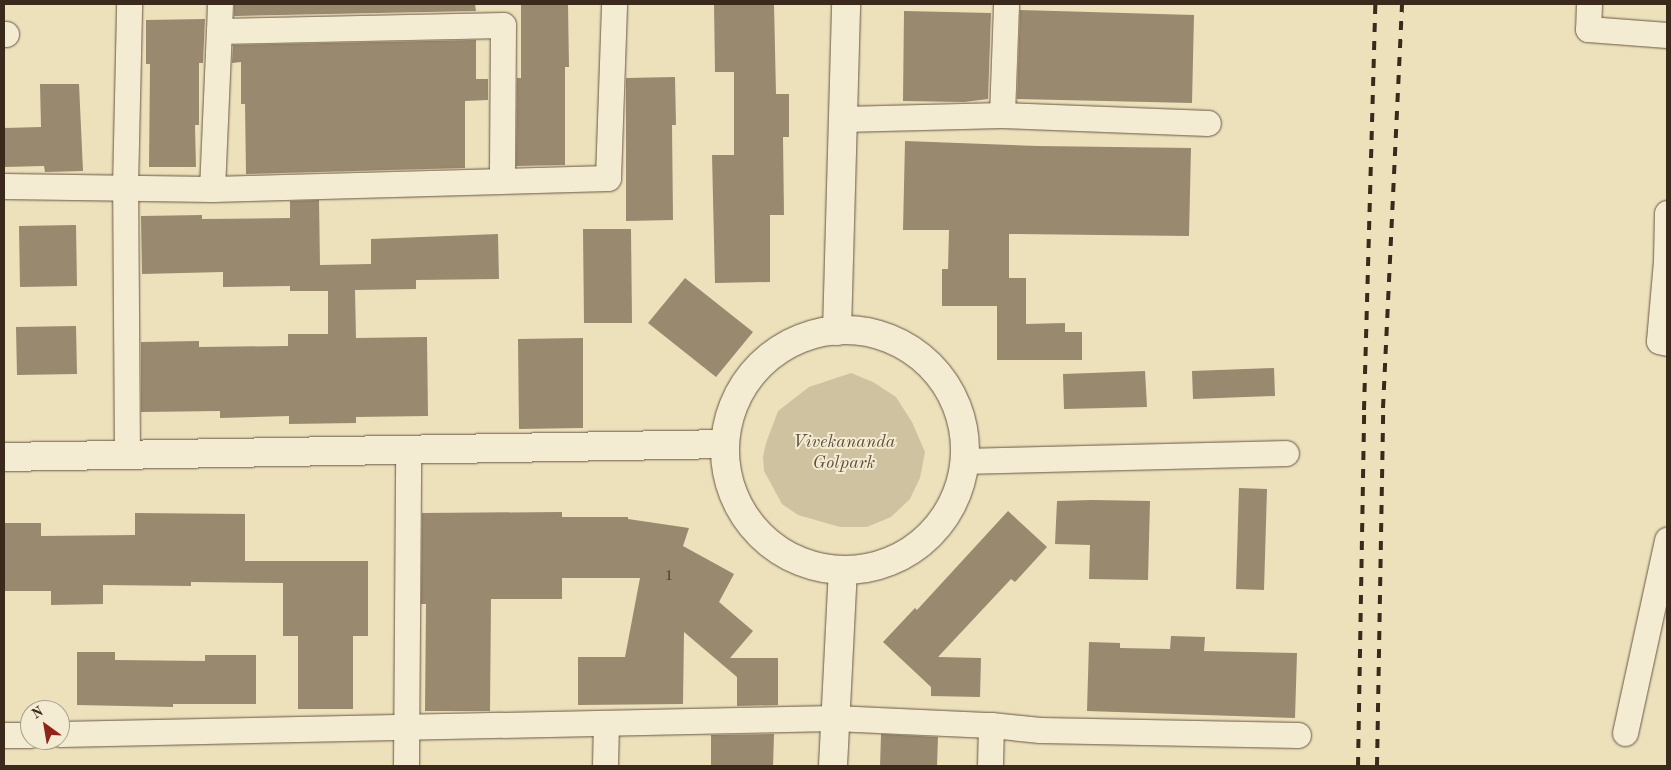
<!DOCTYPE html>
<html>
<head>
<meta charset="utf-8">
<style>
  body { margin:0 }
  #map { position:relative; width:1671px; height:770px; overflow:hidden; background:#ede1bc; font-family:"Old Standard TT",serif }
  div>[style] { position:absolute }
  .green>* { inset:0; background:#cfc2a1 }
  .building>* { inset:0; background:#98896f }
  .roads { filter:drop-shadow(0 0 1px #685743) drop-shadow(0 0 1px #685743) }
  .minor>* { height:25px; margin:-12.5px; padding:0 12.5px; transform-origin:12.5px; border-radius:12.5px; background:#f3ecd3 }
  .tertiary>* { height:28px; margin:-14px; padding:0 14px; transform-origin:14px; border-radius:14px; background:#f3ecd3 }
  .tertiary>.ring { margin:-14px; padding:0; box-sizing:content-box; background:none; border:28px solid #f3ecd3; border-radius:50% }
  .rail>* { height:4px; margin-top:-2px; transform-origin:0; background:repeating-linear-gradient(90deg,#3b291b 0 9px,transparent 0 18px) }
  span { translate:-50% -50%; white-space:nowrap; text-align:center; line-height:1.15; -webkit-text-stroke:4px #f3ecd3; paint-order:stroke }
  .number-label { font-size:15px; color:#524130 }
  .number-label span { -webkit-text-stroke-width:0 }
  .park-label { font-size:18px; color:#604f3c; font-style:italic }
  .frame { position:absolute; inset:0; border:5px solid #3b291b; pointer-events:none }
  .north { position:absolute; left:20px; top:700px; width:50px; height:50px; box-sizing:border-box; background:#f3ecd3; border:1px solid #a99e89; border-radius:50%; rotate:328deg; font-size:14px; font-weight:700; line-height:20px; text-align:center; color:#3b291b }
  .north::after { content:''; display:block; margin:auto; width:18px; height:22px; background:#8f2418; clip-path:polygon(50% 0,100% 100%,50% 72%,0 100%) }
</style>
</head>
<body>
<div id="map">
  <div class="green">
    <div style="clip-path:polygon(851px 373px,873px 382px,896px 397px,912px 422px,925px 452px,920px 478px,910px 499px,891px 517px,867px 527px,840px 527px,798px 515px,782px 504px,764px 471px,763px 457px,766px 443px,778px 411px,809px 387px)"></div>
  </div>
  <div class="building">
    <div style="clip-path:polygon(234px 4px,475px 4px,476px 11px,234px 16px)"></div>
    <div style="clip-path:polygon(521px 4px,568px 4px,569px 67px,565px 67px,565px 165px,516px 166px,517px 78px,521px 78px)"></div>
    <div style="clip-path:polygon(714px 4px,774px 4px,776px 94px,789px 94px,789px 137px,783px 137px,784px 215px,770px 215px,770px 282px,715px 283px,712px 155px,734px 155px,734px 72px,715px 72px)"></div>
    <div style="clip-path:polygon(1020px 10px,1194px 15px,1192px 103px,1017px 99px)"></div>
    <div style="clip-path:polygon(904px 11px,991px 13px,988px 99px,964px 102px,903px 101px)"></div>
    <div style="clip-path:polygon(205px 19px,203px 63px,199px 63px,199px 125px,195px 125px,196px 167px,149px 167px,150px 64px,146px 64px,146px 20px)"></div>
    <div style="clip-path:polygon(476px 40px,476px 79px,488px 79px,488px 100px,465px 101px,465px 168px,246px 174px,245px 104px,241px 104px,241px 62px,232px 63px,233px 45px)"></div>
    <div style="clip-path:polygon(675px 77px,676px 125px,672px 125px,673px 220px,626px 221px,626px 78px)"></div>
    <div style="clip-path:polygon(40px 84px,79px 84px,83px 171px,45px 172px,44px 166px,4px 167px,4px 128px,41px 127px)"></div>
    <div style="clip-path:polygon(905px 141px,1038px 146px,1191px 148px,1189px 236px,1009px 234px,1009px 278px,1026px 278px,1026px 324px,1065px 323px,1065px 332px,1082px 332px,1082px 360px,997px 360px,997px 306px,942px 306px,942px 269px,948px 269px,949px 230px,903px 230px)"></div>
    <div style="clip-path:polygon(319px 200px,320px 265px,371px 264px,371px 239px,498px 234px,499px 279px,416px 280px,416px 289px,355px 290px,356px 338px,427px 337px,428px 416px,356px 417px,356px 423px,289px 424px,289px 416px,220px 418px,220px 411px,141px 412px,141px 342px,199px 341px,199px 347px,288px 346px,288px 334px,328px 334px,328px 291px,290px 291px,290px 286px,223px 287px,223px 272px,142px 274px,141px 216px,202px 215px,202px 219px,290px 218px,290px 201px)"></div>
    <div style="clip-path:polygon(76px 225px,77px 286px,20px 287px,19px 226px)"></div>
    <div style="clip-path:polygon(583px 229px,631px 229px,632px 323px,584px 323px)"></div>
    <div style="clip-path:polygon(685px 278px,753px 332px,716px 377px,648px 323px)"></div>
    <div style="clip-path:polygon(76px 326px,77px 374px,17px 375px,16px 327px)"></div>
    <div style="clip-path:polygon(583px 338px,583px 428px,519px 429px,518px 339px)"></div>
    <div style="clip-path:polygon(1274px 368px,1275px 396px,1193px 399px,1192px 371px)"></div>
    <div style="clip-path:polygon(1145px 371px,1147px 407px,1064px 409px,1063px 374px)"></div>
    <div style="clip-path:polygon(1239px 488px,1267px 489px,1264px 590px,1236px 589px)"></div>
    <div style="clip-path:polygon(1092px 500px,1150px 501px,1148px 580px,1089px 579px,1090px 545px,1055px 544px,1057px 501px)"></div>
    <div style="clip-path:polygon(1008px 511px,1047px 547px,1015px 582px,1011px 579px,938px 657px,981px 658px,980px 697px,931px 696px,931px 687px,883px 642px,915px 608px,917px 610px)"></div>
    <div style="clip-path:polygon(562px 512px,562px 517px,628px 517px,628px 519px,689px 528px,683px 546px,734px 574px,719px 602px,753px 631px,730px 658px,778px 658px,778px 705px,737px 706px,737px 677px,684px 632px,683px 704px,578px 705px,578px 657px,625px 657px,640px 578px,562px 578px,562px 599px,491px 599px,490px 711px,425px 711px,426px 604px,421px 604px,422px 513px)"></div>
    <div style="clip-path:polygon(135px 513px,245px 514px,245px 561px,368px 561px,368px 636px,353px 636px,353px 709px,298px 709px,298px 636px,283px 636px,283px 583px,191px 582px,191px 586px,103px 585px,103px 604px,51px 605px,51px 591px,4px 591px,4px 523px,41px 523px,41px 536px,135px 535px)"></div>
    <div style="clip-path:polygon(1171px 636px,1205px 637px,1204px 651px,1297px 653px,1295px 718px,1087px 711px,1089px 642px,1120px 643px,1120px 648px,1170px 649px)"></div>
    <div style="clip-path:polygon(77px 652px,115px 652px,115px 660px,205px 661px,205px 655px,256px 655px,256px 704px,173px 704px,173px 707px,77px 705px)"></div>
    <div style="clip-path:polygon(774px 734px,773px 766px,711px 766px,711px 735px)"></div>
    <div style="clip-path:polygon(881px 734px,938px 737px,937px 766px,880px 766px)"></div>
  </div>
  <div class="roads">
    <div class="minor">
      <div style="left:1589px;top:4px;width:25px;rotate:92deg"></div>
      <div style="left:1588px;top:29px;width:79px;rotate:4.3deg"></div>
      <div style="left:219px;top:31px;width:27px;rotate:-88deg"></div>
      <div style="left:4px;top:34px;width:2px"></div>
      <div style="left:1002px;top:115px;width:111px;rotate:-87.9deg"></div>
      <div style="left:843px;top:119px;width:159px;rotate:-1.4deg"></div>
      <div style="left:1002px;top:115px;width:206px;rotate:2.2deg"></div>
      <div style="left:4px;top:186px;width:208px;rotate:0.8deg"></div>
      <div style="left:212px;top:189px;width:396px;rotate:-1.6deg"></div>
      <div style="left:608px;top:178px;width:174px;rotate:-88deg"></div>
      <div style="left:212px;top:189px;width:158px;rotate:-87.5deg"></div>
      <div style="left:219px;top:31px;width:284px;rotate:-1.2deg"></div>
      <div style="left:503px;top:25px;width:155px;rotate:90.4deg"></div>
      <div style="left:1667px;top:213px;width:48px;rotate:91.2deg"></div>
      <div style="left:1666px;top:261px;width:80px;rotate:95deg"></div>
      <div style="left:1659px;top:341px;width:8px;rotate:14deg"></div>
      <div style="left:127px;top:455px;width:268px;rotate:-90.4deg"></div>
      <div style="left:125px;top:187px;width:183px;rotate:-88.7deg"></div>
      <div style="left:964px;top:461px;width:322px;rotate:-1.4deg"></div>
      <div style="left:1625px;top:733px;width:198px;rotate:-77.7deg"></div>
      <div style="left:60px;top:734px;width:774px;rotate:-1.18deg"></div>
      <div style="left:834px;top:718px;width:157px;rotate:2.6deg"></div>
      <div style="left:991px;top:725px;width:49px;rotate:5.8deg"></div>
      <div style="left:1040px;top:730px;width:258px;rotate:1.1deg"></div>
      <div style="left:4px;top:735px;width:26px"></div>
      <div style="left:406px;top:766px;width:317px;rotate:-89.6deg"></div>
      <div style="left:605px;top:766px;width:43px;rotate:-88.7deg"></div>
      <div style="left:990px;top:766px;width:41px;rotate:-88.6deg"></div>
    </div>
    <div class="tertiary">
      <div class="ring" style="left:725px;top:330px;width:212px;height:212px"></div>
      <div style="left:837px;top:331px;width:327px;rotate:-88.4deg"></div>
      <div style="left:4px;top:457px;width:721px;rotate:-1.03deg"></div>
      <div style="left:833px;top:766px;width:196px;rotate:-87.1deg"></div>
    </div>
  </div>
  <div class="rail">
    <div style="left:1358px;top:766px;width:356px;rotate:-89deg"></div>
    <div style="left:1364px;top:410px;width:406px;rotate:-88.4deg"></div>
    <div style="left:1377px;top:766px;width:358px;rotate:-89deg"></div>
    <div style="left:1383px;top:408px;width:404px;rotate:-87.3deg"></div>
  </div>
  <div class="number-label">
    <span style="left:669px;top:577px">1</span>
  </div>
  <div class="park-label">
    <span style="left:844px;top:453px">Vivekananda<br>Golpark</span>
  </div>
  <div class="frame"></div>
  <div class="north">N</div>
</div>
</body>
</html>
